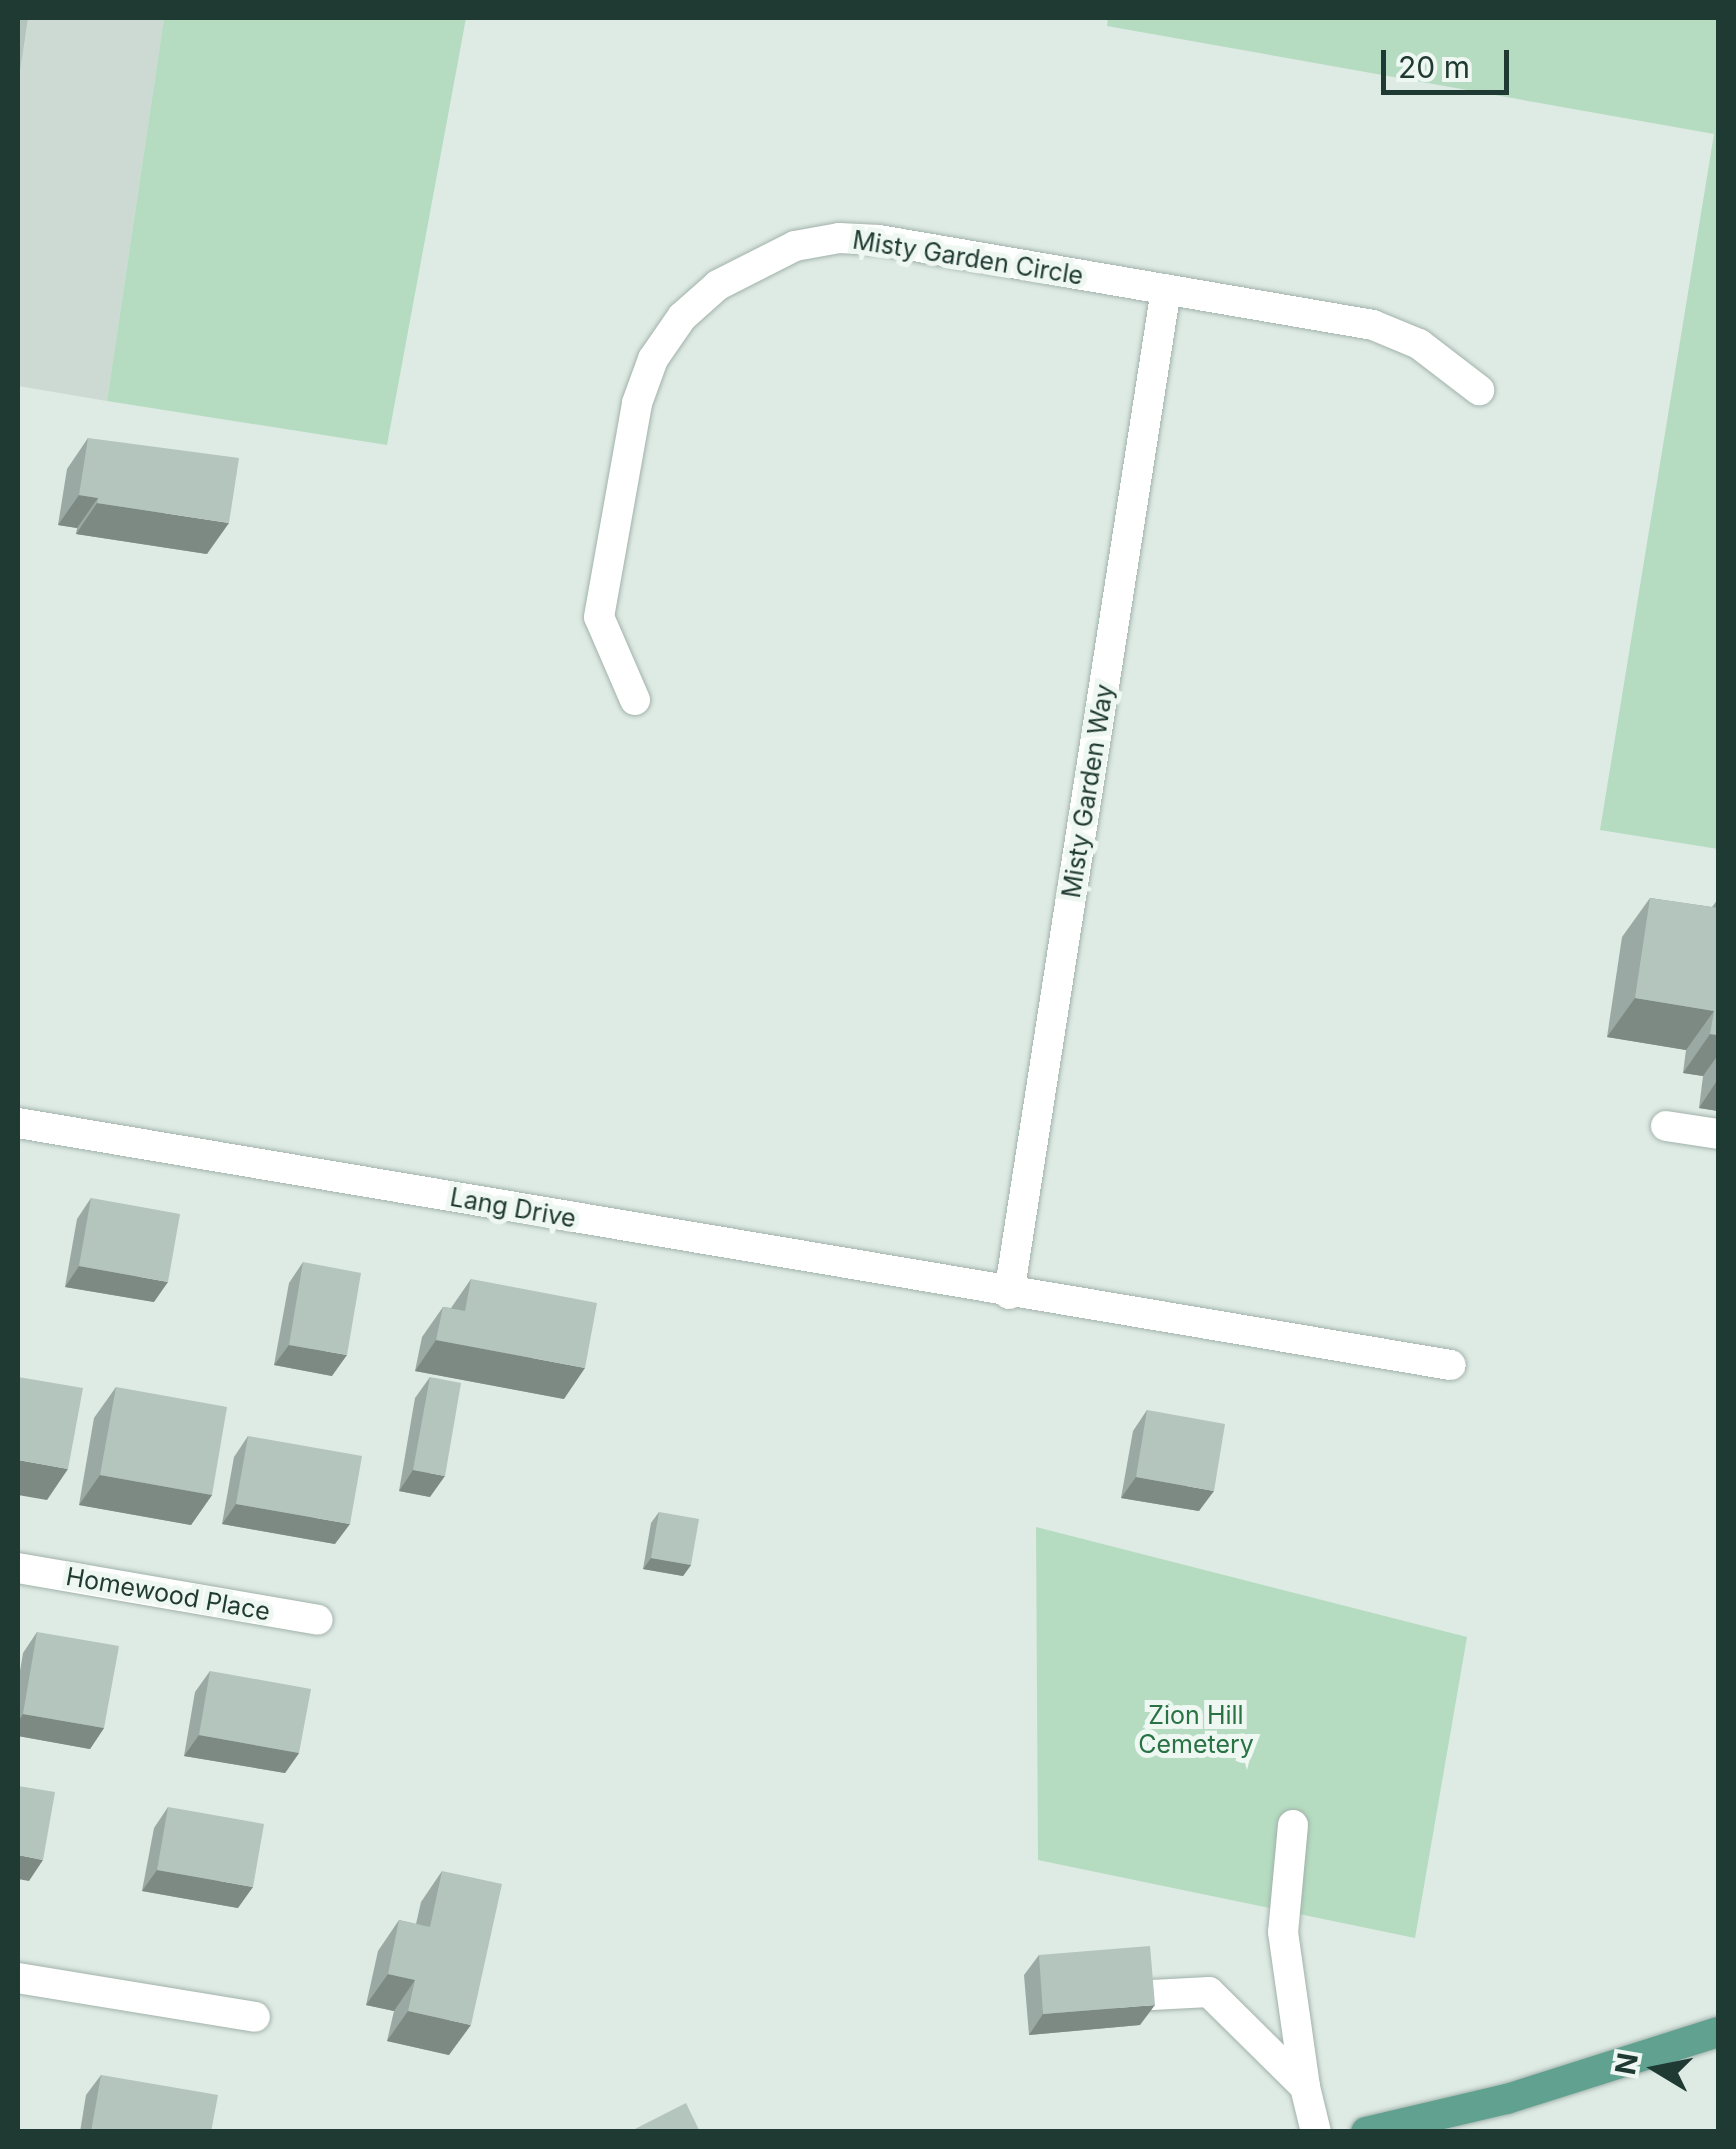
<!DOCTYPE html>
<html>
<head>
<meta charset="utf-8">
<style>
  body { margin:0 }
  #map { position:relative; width:1736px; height:2149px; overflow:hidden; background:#deeae4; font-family:Inter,sans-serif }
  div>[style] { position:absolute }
  .built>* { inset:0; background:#ccdad3 }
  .green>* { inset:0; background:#b5dcc0 }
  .roads { filter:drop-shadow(0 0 2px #a1b2ab) drop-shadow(0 0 2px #a1b2ab) }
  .minor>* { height:30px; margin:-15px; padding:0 15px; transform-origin:15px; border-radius:15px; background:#fff }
  .major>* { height:30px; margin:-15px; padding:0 15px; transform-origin:15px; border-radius:15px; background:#61a190 }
  .wall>* { inset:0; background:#9aa9a3 }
  .shaded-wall>* { inset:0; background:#7d8a84 }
  .building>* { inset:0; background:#b3c5bd }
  span { translate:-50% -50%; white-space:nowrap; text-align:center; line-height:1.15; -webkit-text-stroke:10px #eef7f2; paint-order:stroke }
  .street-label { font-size:25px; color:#1f3a32 }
  .park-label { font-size:25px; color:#287244 }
  .frame { position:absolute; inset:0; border:20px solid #1f3a32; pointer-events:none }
  .north { position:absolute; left:1606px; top:2019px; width:100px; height:100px; -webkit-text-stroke:8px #eef7f2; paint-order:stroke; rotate:280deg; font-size:28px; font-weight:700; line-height:40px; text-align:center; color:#1f3a32 }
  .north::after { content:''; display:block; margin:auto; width:35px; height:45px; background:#1f3a32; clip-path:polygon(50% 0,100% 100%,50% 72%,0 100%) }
  .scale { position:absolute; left:1381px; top:50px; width:128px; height:45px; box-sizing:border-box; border:5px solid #1f3a32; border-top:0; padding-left:12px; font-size:30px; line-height:35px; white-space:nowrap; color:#1f3a32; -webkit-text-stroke:8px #eef7f2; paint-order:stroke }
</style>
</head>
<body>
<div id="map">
  <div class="built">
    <div style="clip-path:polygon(18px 18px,164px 18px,107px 401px,18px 386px)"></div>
  </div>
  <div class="green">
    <div style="clip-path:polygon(164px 18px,466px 18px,387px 445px,107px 401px)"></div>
    <div style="clip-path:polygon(1108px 18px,1718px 18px,1718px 849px,1600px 830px,1714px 134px,1107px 26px)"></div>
    <div style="clip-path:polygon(1036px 1527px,1467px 1637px,1415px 1938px,1038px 1860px)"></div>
  </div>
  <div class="roads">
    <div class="minor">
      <div style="left:635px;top:700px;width:90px;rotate:-113.4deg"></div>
      <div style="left:599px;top:617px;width:217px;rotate:-79.9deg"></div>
      <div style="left:637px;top:403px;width:47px;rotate:-70deg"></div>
      <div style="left:653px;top:359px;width:51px;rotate:-55.4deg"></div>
      <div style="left:682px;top:317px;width:48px;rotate:-41.6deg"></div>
      <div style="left:718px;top:285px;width:86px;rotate:-26.9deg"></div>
      <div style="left:795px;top:246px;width:45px;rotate:-10.3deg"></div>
      <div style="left:839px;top:238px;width:40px;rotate:2.9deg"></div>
      <div style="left:879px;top:240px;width:501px;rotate:9.76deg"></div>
      <div style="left:1373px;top:325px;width:50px;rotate:22.4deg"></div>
      <div style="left:1419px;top:344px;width:76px;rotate:37.5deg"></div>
      <div style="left:18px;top:1123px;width:1453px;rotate:9.59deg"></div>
      <div style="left:1666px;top:1126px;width:53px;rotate:8.7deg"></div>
      <div style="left:1009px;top:1294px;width:1017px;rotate:-81.12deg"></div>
      <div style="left:18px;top:1568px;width:304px;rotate:9.8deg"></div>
      <div style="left:1293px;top:1825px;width:107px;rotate:95.3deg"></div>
      <div style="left:1283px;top:1932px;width:157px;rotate:81.9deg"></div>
      <div style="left:18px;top:1978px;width:240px;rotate:9.3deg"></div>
      <div style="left:1152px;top:1995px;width:57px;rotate:-3deg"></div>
      <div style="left:1209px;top:1992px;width:135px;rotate:44.7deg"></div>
      <div style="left:1305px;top:2087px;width:46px;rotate:76.3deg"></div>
    </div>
    <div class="major">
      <div style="left:1366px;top:2132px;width:145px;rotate:-13.2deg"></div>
      <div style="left:1507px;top:2099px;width:221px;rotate:-17.6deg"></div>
    </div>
  </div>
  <div class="wall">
    <div style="clip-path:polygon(88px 438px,207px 554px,76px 534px,77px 528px,58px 525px,67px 469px)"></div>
    <div style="clip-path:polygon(1650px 898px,1712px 907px,1718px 899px,1718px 1111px,1699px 1108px,1703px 1076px,1683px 1073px,1686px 1050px,1607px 1037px,1622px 937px)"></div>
    <div style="clip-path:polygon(91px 1198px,154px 1302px,65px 1287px,77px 1219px)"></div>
    <div style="clip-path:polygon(303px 1262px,332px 1376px,274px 1365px,289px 1283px)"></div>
    <div style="clip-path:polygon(471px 1279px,564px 1399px,415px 1371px,422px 1337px,443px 1307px,451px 1308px)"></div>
    <div style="clip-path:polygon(430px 1377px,430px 1497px,399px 1491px,415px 1398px)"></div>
    <div style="clip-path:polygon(116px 1387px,212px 1495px,191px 1525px,79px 1505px,94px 1418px)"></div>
    <div style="clip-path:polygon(1147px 1410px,1199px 1511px,1121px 1498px,1133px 1431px)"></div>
    <div style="clip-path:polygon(248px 1436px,335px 1544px,222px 1524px,234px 1457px)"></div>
    <div style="clip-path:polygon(659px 1512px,691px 1565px,683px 1576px,643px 1569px,651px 1523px)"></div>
    <div style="clip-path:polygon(37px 1632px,104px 1728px,90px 1749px,18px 1736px,18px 1683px,23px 1653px)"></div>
    <div style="clip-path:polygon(210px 1671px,299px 1753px,285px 1773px,184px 1756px,195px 1692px)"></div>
    <div style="clip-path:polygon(168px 1807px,238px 1908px,142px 1891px,154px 1828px)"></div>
    <div style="clip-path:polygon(442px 1871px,449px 2055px,387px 2041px,394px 2011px,366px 2005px,378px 1951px,399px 1920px,416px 1924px,421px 1902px)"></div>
    <div style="clip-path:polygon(1039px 1955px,1140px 2025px,1029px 2035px,1024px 1975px)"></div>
    <div style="clip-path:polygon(101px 2075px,211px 2132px,80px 2132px,86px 2095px)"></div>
  </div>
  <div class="shaded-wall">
    <div style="clip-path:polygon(79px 495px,98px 498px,77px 528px,58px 525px)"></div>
    <div style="clip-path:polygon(97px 503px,229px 523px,207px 554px,76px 534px)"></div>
    <div style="clip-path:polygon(1635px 998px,1714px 1011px,1686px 1050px,1607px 1037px)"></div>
    <div style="clip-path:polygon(1710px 1034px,1718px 1035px,1718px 1055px,1703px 1076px,1683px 1073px)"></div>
    <div style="clip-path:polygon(1718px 1079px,1718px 1111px,1699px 1108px)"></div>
    <div style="clip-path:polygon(79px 1266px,168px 1282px,154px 1302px,65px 1287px)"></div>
    <div style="clip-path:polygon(436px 1340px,585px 1368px,564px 1399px,415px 1371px)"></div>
    <div style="clip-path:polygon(289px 1345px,347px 1355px,332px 1376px,274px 1365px)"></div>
    <div style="clip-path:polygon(18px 1460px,68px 1469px,47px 1500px,18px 1495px)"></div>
    <div style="clip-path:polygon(413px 1470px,445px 1476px,430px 1497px,399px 1491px)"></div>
    <div style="clip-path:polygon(100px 1475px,212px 1495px,191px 1525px,79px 1505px)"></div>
    <div style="clip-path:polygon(1136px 1477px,1214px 1491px,1199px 1511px,1121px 1498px)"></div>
    <div style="clip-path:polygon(236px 1504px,350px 1524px,335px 1544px,222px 1524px)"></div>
    <div style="clip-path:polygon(651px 1558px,691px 1565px,683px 1576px,643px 1569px)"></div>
    <div style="clip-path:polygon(23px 1714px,104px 1728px,90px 1749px,18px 1736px,18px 1722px)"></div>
    <div style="clip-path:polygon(199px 1735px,299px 1753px,285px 1773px,184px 1756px)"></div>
    <div style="clip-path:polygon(18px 1855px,43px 1860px,29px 1881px,18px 1879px)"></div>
    <div style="clip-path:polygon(157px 1870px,253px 1887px,238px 1908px,142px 1891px)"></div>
    <div style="clip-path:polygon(388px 1974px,415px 1980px,394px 2011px,366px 2005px)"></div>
    <div style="clip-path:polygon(1155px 2005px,1140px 2025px,1029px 2035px,1043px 2014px)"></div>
    <div style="clip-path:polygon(408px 2011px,471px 2025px,449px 2055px,387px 2041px)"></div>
  </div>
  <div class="building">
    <div style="clip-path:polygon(18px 18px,28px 18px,18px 84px)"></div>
    <div style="clip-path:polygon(88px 438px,239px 458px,229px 523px,97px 503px,98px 498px,79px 495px)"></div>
    <div style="clip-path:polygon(1650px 898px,1718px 908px,1718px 1035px,1710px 1034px,1714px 1011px,1635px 998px)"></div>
    <div style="clip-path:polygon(91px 1198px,180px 1214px,168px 1282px,79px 1266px)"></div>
    <div style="clip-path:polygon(303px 1262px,361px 1273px,347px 1355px,289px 1345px)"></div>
    <div style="clip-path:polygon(471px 1279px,597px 1303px,585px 1368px,436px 1340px,443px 1307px,465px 1311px)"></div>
    <div style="clip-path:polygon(18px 1377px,83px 1388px,68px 1469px,18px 1460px)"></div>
    <div style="clip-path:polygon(430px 1377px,461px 1383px,445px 1476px,413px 1470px)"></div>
    <div style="clip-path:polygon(116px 1387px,227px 1407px,212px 1495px,100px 1475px)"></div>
    <div style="clip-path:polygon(1147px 1410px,1225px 1424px,1214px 1491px,1136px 1477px)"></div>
    <div style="clip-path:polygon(248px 1436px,362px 1456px,350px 1524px,236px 1504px)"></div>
    <div style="clip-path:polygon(659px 1512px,699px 1519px,691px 1565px,651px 1558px)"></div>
    <div style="clip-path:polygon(37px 1632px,119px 1646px,104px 1728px,23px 1714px)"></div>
    <div style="clip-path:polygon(210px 1671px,311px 1689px,299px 1753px,199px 1735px)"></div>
    <div style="clip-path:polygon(18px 1786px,55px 1792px,43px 1860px,18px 1855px)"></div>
    <div style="clip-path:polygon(168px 1807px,264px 1824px,253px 1887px,157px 1870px)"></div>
    <div style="clip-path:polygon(442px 1871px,502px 1884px,471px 2025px,408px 2011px,415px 1980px,388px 1974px,399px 1920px,430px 1927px)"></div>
    <div style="clip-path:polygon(1150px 1946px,1155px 2005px,1043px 2014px,1039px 1955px)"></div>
    <div style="clip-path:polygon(101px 2075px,218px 2095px,211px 2132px,91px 2132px)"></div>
    <div style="clip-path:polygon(686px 2103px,700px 2132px,629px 2132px)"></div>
  </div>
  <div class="street-label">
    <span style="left:968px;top:258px;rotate:9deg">Misty Garden Circle</span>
    <span style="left:1088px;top:791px;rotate:-81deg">Misty Garden Way</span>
    <span style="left:513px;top:1208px;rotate:10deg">Lang Drive</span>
    <span style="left:168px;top:1594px;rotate:10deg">Homewood Place</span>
  </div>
  <div class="park-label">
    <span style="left:1196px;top:1730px">Zion Hill<br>Cemetery</span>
  </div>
  <div class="frame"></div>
  <div class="north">N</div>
  <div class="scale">20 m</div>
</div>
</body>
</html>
